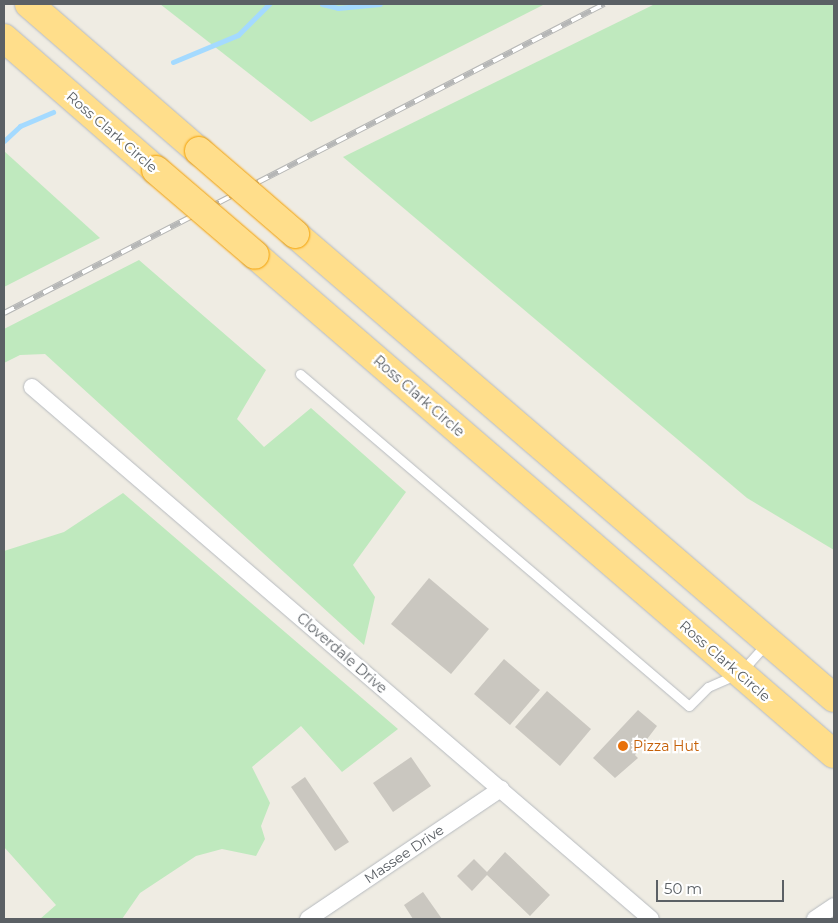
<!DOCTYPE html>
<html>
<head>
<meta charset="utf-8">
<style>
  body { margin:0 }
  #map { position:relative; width:838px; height:923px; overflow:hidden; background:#efece3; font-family:Montserrat,sans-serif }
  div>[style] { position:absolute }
  .green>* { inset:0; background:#bfe9be }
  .stream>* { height:5px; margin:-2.5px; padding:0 2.5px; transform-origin:2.5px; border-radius:2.5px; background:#a4daff }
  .building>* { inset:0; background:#cac7c0 }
  .roads { filter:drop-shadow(0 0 1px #b6babf) drop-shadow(0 0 1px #b6babf) }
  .lane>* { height:9px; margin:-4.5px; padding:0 4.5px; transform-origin:4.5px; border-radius:4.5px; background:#fff }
  .street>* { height:16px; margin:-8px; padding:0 8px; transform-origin:8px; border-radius:8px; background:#fff }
  .highway>* { height:28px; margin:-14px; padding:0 14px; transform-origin:14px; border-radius:14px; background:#ffde8b }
  .rail>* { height:5.5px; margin-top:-2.75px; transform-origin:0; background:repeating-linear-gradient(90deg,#fff 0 11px,#b5b6b6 0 22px); box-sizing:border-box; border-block:1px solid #b5b6b6 }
  .bridges { filter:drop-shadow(0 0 1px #f39f00) drop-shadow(0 0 1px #f39f00) }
  .highway-bridge>* { height:28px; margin:-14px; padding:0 14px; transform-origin:14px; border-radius:14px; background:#ffde8b }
  .dots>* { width:14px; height:14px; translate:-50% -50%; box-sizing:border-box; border:2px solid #fff; border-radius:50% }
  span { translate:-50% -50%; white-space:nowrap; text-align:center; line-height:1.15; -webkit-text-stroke:4.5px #fff; paint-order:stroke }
  .street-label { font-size:14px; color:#5b6065 }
  .food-label { font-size:14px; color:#c56008 }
  .left { translate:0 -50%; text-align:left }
  .frame { position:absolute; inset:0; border:5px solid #5b6065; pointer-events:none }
  .scale { position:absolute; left:656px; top:880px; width:128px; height:22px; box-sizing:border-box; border:2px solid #5b6065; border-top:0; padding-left:6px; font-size:15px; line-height:18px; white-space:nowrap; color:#5b6065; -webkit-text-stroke:4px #fff; paint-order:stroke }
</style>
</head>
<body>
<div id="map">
  <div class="green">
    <div style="clip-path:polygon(160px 4px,545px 4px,311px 122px)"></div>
    <div style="clip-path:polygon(655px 4px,834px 4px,834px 550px,747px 498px,343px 157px)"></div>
    <div style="clip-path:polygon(4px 151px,100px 238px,4px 287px)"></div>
    <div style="clip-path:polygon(139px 260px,266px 370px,237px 419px,264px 447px,311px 408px,406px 492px,353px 565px,375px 597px,364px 645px,45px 354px,20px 355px,4px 363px,4px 329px)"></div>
    <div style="clip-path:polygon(123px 493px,398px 729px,342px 772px,301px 726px,252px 767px,270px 803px,261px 826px,265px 839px,256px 856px,222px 849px,196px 856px,140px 893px,122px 919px,40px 919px,56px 905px,4px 847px,4px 551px,64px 532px)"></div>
  </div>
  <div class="stream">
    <div style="left:322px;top:4px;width:16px;rotate:14deg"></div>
    <div style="left:338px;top:8px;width:42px;rotate:-5.4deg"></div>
    <div style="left:173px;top:62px;width:70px;rotate:-22.6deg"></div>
    <div style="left:238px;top:35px;width:44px;rotate:-45deg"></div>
    <div style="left:4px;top:141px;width:22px;rotate:-43deg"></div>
    <div style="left:20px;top:126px;width:36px;rotate:-23deg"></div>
  </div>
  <div class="building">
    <div style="clip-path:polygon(429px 578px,489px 629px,451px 674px,391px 624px)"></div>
    <div style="clip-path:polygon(504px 659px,540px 690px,510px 725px,474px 694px)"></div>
    <div style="clip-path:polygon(547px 691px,591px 729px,560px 766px,515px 727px)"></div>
    <div style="clip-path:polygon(638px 710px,657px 726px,635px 755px,638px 758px,615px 778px,593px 758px)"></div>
    <div style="clip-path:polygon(411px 757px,431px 786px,393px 812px,373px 783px)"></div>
    <div style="clip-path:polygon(305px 777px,349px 842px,335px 851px,291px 787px)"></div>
    <div style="clip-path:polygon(505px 852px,550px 895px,530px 916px,487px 875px,472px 891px,457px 876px,474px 859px,487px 872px)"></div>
    <div style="clip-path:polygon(423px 892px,442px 919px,413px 919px,404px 905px)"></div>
  </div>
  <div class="roads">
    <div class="lane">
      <div style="left:300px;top:374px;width:511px;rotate:40.48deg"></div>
      <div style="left:689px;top:706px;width:27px;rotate:-45deg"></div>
      <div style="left:708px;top:687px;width:35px;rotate:-24deg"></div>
      <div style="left:740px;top:673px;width:39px;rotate:-48deg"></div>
    </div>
    <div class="street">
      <div style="left:32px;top:387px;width:816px;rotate:40.68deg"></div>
      <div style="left:308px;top:919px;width:233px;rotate:-34deg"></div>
      <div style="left:815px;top:919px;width:23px;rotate:-34deg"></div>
    </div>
    <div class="highway">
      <div style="left:29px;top:4px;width:225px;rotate:40.9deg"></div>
      <div style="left:4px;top:38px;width:201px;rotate:41deg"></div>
      <div style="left:295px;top:234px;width:711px;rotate:40.72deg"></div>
      <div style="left:255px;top:255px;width:764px;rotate:40.76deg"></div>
    </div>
  </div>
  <div class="rail">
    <div style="left:4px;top:313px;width:675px;rotate:-27.25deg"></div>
  </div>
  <div class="bridges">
    <div class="highway-bridge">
      <div style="left:199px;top:151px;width:127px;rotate:40.8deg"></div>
      <div style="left:156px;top:170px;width:130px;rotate:40.6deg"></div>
    </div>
  </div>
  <div class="dots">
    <div style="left:623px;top:746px;background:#e8710a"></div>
  </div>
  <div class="street-label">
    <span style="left:112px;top:132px;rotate:41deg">Ross Clark Circle</span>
    <span style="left:419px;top:396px;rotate:41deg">Ross Clark Circle</span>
    <span style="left:342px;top:653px;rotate:41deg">Cloverdale Drive</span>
    <span style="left:725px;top:661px;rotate:41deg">Ross Clark Circle</span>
    <span style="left:404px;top:854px;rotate:-34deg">Massee Drive</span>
  </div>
  <div class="food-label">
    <span class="left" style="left:633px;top:746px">Pizza Hut</span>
  </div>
  <div class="frame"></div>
  <div class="scale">50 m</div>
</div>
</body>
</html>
